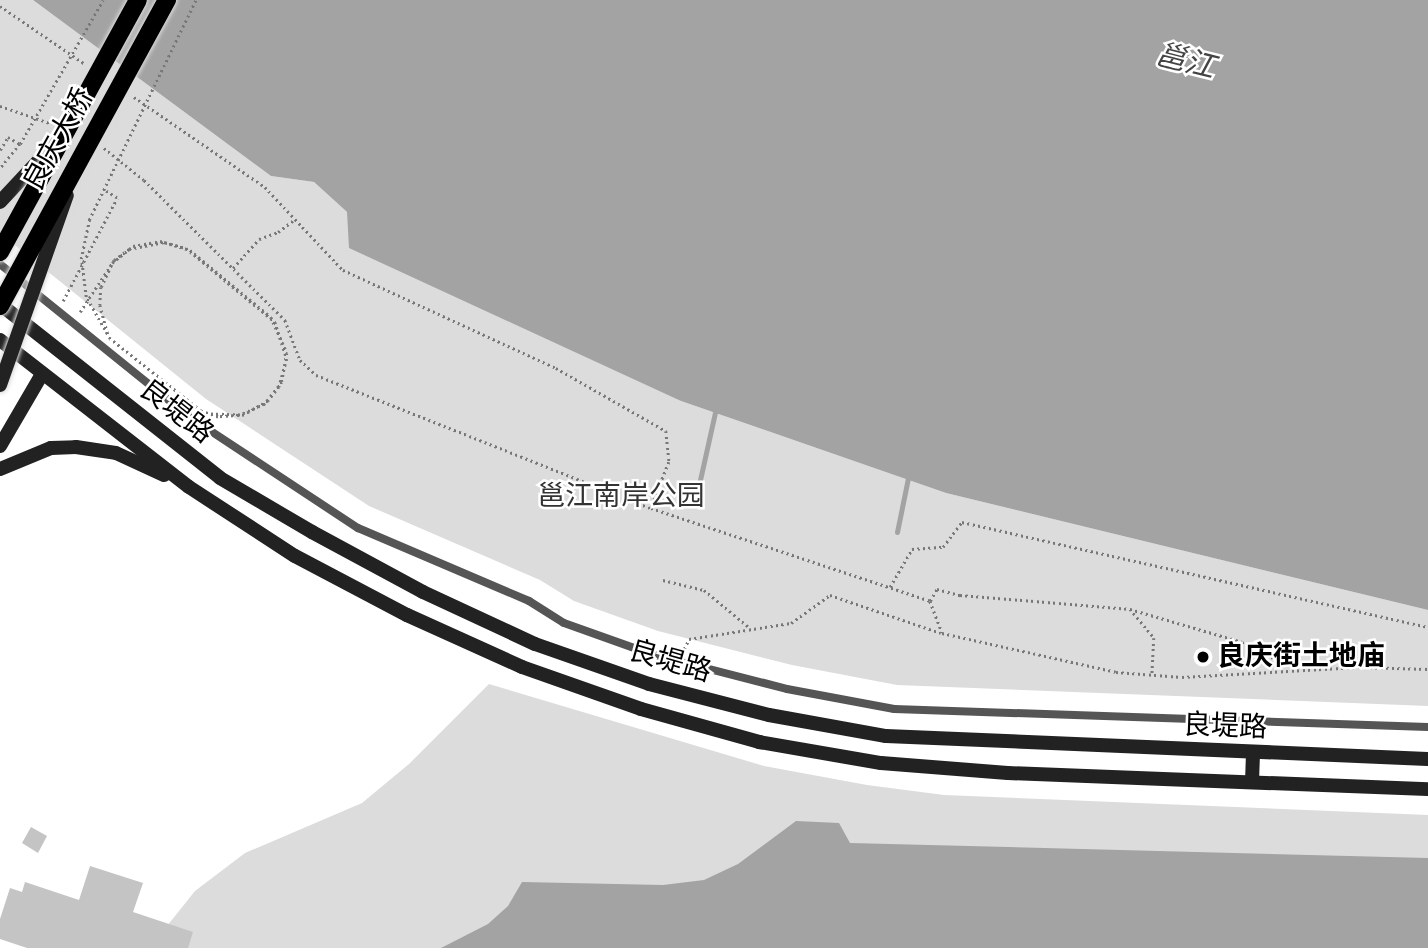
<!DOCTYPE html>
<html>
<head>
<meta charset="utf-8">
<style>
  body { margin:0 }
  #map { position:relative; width:1428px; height:948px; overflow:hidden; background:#fff; font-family:"Alegreya Sans","Noto Sans SC",sans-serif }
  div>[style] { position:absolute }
  .green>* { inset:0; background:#dcdcdc }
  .water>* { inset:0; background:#a3a3a3 }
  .stream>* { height:5px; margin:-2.5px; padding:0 2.5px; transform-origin:2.5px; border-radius:2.5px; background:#a3a3a3 }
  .building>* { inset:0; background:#c4c4c4 }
  .path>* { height:2.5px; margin-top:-1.25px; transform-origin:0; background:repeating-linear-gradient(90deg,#777 0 2px,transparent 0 5.5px) }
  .service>* { height:8px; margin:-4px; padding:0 4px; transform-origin:4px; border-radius:4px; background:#555 }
  .secondary>* { height:14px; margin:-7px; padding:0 7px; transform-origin:7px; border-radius:7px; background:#222 }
  .path-bridge>* { height:2.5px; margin-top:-1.25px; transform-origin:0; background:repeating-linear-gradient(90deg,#777 0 2px,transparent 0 5.5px) }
  .bridges { filter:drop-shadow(0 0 2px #dbdbdb) drop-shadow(0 0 2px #dbdbdb) }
  .secondary-bridge>* { height:14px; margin:-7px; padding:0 7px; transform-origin:7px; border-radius:7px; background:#222 }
  .primary-bridge>* { height:18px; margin:-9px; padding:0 9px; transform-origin:9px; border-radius:9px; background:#000 }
  .dots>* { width:19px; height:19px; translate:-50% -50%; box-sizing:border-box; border:4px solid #fff; border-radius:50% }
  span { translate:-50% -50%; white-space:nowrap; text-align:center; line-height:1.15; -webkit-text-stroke:5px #fff; paint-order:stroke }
  .street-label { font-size:28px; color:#000 }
  .park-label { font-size:28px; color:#333 }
  .poi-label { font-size:28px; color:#000; font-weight:700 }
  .left { translate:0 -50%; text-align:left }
  .water-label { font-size:30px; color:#444; font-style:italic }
</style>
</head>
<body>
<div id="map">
  <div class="green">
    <div style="clip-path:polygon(0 0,33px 0,271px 176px,314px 182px,347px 212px,681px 401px,946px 493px,1428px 610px,1428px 706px,897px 685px,792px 665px,658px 631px,574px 601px,540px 580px,369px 506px,206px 399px,0 233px)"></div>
    <div style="clip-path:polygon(489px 684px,764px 766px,867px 785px,944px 795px,1428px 815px,1428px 948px,155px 948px,159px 936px,195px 891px,245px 853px,362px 803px,409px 764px)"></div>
  </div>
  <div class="water">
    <div style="clip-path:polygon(33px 0,1428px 0,1428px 610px,946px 493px,681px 401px,349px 248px,347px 212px,314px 182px,271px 176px)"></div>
    <div style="clip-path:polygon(796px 821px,839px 823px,850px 843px,1428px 858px,1428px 948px,441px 948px,488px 924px,508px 906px,522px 882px,663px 885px,704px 880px,738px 864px)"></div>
  </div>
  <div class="stream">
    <div style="left:696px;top:498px;width:92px;rotate:-77.5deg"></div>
    <div style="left:897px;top:532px;width:60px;rotate:-78.5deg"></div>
  </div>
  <div class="building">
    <div style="clip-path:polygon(31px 827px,47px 836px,38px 853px,22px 843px)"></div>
    <div style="clip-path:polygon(90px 866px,143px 883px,133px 912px,193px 932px,188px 948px,27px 948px,0 939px,0 919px,10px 888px,22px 892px,25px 882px,79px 900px)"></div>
  </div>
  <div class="path">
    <div style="left:0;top:6px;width:103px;rotate:34.3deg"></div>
    <div style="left:134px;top:97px;width:159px;rotate:34.5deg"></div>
    <div style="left:265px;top:187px;width:114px;rotate:46.8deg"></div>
    <div style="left:343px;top:270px;width:234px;rotate:24.7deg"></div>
    <div style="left:556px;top:368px;width:127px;rotate:29.8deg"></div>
    <div style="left:666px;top:431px;width:31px;rotate:84deg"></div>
    <div style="left:669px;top:462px;width:49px;rotate:111.4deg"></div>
    <div style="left:0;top:106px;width:53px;rotate:18.8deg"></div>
    <div style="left:104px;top:148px;width:51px;rotate:38.7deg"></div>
    <div style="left:144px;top:180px;width:199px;rotate:44.8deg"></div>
    <div style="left:285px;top:320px;width:43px;rotate:69.4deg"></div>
    <div style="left:300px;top:360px;width:22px;rotate:43deg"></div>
    <div style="left:316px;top:375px;width:360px;rotate:21.7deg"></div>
    <div style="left:651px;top:508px;width:294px;rotate:18.4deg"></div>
    <div style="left:930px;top:601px;width:34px;rotate:69deg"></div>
    <div style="left:942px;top:633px;width:178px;rotate:12.6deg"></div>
    <div style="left:1116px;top:672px;width:66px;rotate:4.3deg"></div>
    <div style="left:1182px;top:677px;width:177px;rotate:-3.2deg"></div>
    <div style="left:1359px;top:667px;width:69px;rotate:1.7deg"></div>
    <div style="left:0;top:150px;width:15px;rotate:-58deg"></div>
    <div style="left:8px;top:137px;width:14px;rotate:30deg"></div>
    <div style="left:20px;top:144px;width:32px;rotate:129deg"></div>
    <div style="left:233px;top:268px;width:39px;rotate:-48deg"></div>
    <div style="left:259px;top:239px;width:20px;rotate:-20deg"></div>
    <div style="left:278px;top:232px;width:21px;rotate:-37deg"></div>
    <div style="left:101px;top:287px;width:18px;rotate:93deg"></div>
    <div style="left:100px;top:305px;width:31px;rotate:75deg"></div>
    <div style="left:63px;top:301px;width:116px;rotate:-62.3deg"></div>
    <div style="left:117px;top:198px;width:15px;rotate:-148deg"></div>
    <div style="left:80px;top:312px;width:62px;rotate:-56.8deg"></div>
    <div style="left:114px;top:260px;width:19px;rotate:-36deg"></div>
    <div style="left:129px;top:249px;width:36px;rotate:-11deg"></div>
    <div style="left:164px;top:242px;width:27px;rotate:17deg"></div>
    <div style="left:190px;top:250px;width:105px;rotate:39.6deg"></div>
    <div style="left:271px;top:317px;width:39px;rotate:66deg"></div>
    <div style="left:287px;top:353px;width:29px;rotate:100deg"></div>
    <div style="left:282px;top:382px;width:28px;rotate:128deg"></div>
    <div style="left:265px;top:404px;width:27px;rotate:156deg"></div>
    <div style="left:240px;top:415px;width:31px;rotate:-178deg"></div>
    <div style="left:663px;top:580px;width:42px;rotate:13.7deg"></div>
    <div style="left:704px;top:590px;width:60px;rotate:39.6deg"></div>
    <div style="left:890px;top:587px;width:44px;rotate:-59.9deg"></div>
    <div style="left:912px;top:549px;width:31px;rotate:-4deg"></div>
    <div style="left:943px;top:547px;width:31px;rotate:-53deg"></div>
    <div style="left:962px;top:522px;width:478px;rotate:12.7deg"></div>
    <div style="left:930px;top:601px;width:14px;rotate:-60deg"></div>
    <div style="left:937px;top:589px;width:24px;rotate:15deg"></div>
    <div style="left:960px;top:595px;width:171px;rotate:4.7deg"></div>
    <div style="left:1130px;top:609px;width:117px;rotate:16.4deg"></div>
    <div style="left:1242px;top:642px;width:59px;rotate:27deg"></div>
    <div style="left:1130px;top:609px;width:38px;rotate:50deg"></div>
    <div style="left:1154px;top:638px;width:36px;rotate:93deg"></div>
    <div style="left:684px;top:649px;width:11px;rotate:-63deg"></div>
    <div style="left:689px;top:639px;width:103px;rotate:-8.9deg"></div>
    <div style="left:791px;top:623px;width:48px;rotate:-35.7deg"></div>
    <div style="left:830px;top:595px;width:117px;rotate:18.9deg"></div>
  </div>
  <div class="service">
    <div style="left:0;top:264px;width:245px;rotate:38.9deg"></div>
    <div style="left:191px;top:418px;width:200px;rotate:33.4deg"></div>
    <div style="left:358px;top:528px;width:186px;rotate:23.1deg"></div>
    <div style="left:529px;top:601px;width:41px;rotate:32.2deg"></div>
    <div style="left:564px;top:623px;width:92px;rotate:19.6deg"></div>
    <div style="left:651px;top:654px;width:140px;rotate:14.4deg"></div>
    <div style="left:787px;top:689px;width:109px;rotate:10.6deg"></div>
    <div style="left:894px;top:709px;width:534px;rotate:1.93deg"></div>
  </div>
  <div class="secondary">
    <div style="left:0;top:202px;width:79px;rotate:-47deg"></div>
    <div style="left:0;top:304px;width:280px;rotate:38.3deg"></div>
    <div style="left:220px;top:478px;width:107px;rotate:30.4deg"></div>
    <div style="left:312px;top:532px;width:126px;rotate:28.4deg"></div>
    <div style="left:423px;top:592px;width:123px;rotate:24.9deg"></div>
    <div style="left:535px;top:644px;width:121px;rotate:19.3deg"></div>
    <div style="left:649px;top:684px;width:124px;rotate:14.5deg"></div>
    <div style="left:769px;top:715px;width:119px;rotate:10.2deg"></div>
    <div style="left:886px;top:736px;width:542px;rotate:2.43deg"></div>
    <div style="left:0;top:340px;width:239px;rotate:37.9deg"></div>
    <div style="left:189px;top:487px;width:126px;rotate:33.1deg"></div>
    <div style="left:295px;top:556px;width:127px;rotate:27.8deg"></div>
    <div style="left:407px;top:615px;width:126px;rotate:24.3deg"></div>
    <div style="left:522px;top:667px;width:126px;rotate:19.4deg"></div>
    <div style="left:641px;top:709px;width:123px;rotate:15.6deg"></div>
    <div style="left:759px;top:742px;width:124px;rotate:9.8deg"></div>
    <div style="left:881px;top:763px;width:127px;rotate:4.5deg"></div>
    <div style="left:1008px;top:773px;width:420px;rotate:2.2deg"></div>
    <div style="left:0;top:446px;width:83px;rotate:-59.7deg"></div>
    <div style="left:0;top:469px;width:55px;rotate:-22.4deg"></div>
    <div style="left:51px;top:448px;width:25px;rotate:-2deg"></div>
    <div style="left:76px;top:447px;width:40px;rotate:8.5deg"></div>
    <div style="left:116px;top:453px;width:53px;rotate:24.6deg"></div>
    <div style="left:1252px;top:782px;width:29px;rotate:-88deg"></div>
  </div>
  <div class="path-bridge">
    <div style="left:20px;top:144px;width:166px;rotate:-60deg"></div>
    <div style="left:101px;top:287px;width:26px;rotate:-65deg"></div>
    <div style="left:112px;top:263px;width:27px;rotate:-39deg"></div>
    <div style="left:133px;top:246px;width:27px;rotate:-10deg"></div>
    <div style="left:160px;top:241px;width:27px;rotate:15deg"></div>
    <div style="left:186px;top:248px;width:116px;rotate:39.7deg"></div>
    <div style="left:275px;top:322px;width:39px;rotate:72deg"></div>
    <div style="left:287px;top:359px;width:29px;rotate:106deg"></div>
    <div style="left:279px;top:387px;width:18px;rotate:128deg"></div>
    <div style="left:268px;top:401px;width:28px;rotate:150deg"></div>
    <div style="left:244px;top:415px;width:26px;rotate:176deg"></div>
    <div style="left:218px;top:417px;width:18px;rotate:-161deg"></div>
    <div style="left:201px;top:411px;width:116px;rotate:-141.6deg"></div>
    <div style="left:110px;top:339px;width:48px;rotate:-119.7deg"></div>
    <div style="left:86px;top:297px;width:38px;rotate:-97deg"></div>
    <div style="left:81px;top:259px;width:40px;rotate:-78deg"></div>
    <div style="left:89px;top:220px;width:245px;rotate:-64.1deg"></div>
  </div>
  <div class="bridges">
    <div class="secondary-bridge">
      <div style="left:0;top:385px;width:201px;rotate:-70.6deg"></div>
    </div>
    <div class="primary-bridge">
      <div style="left:0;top:252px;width:287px;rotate:-61.3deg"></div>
      <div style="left:0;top:306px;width:349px;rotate:-61.4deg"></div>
    </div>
  </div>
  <div class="dots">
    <div style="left:1203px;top:657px;background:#000"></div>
  </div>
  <div class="street-label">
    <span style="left:59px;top:140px;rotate:-61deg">良庆大桥</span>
    <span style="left:176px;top:412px;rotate:38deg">良堤路</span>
    <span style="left:670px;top:662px;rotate:16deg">良堤路</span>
    <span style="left:1225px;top:727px;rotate:2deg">良堤路</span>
  </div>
  <div class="park-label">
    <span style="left:621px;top:497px">邕江南岸公园</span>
  </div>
  <div class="poi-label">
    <span class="left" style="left:1217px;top:657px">良庆街土地庙</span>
  </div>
  <div class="water-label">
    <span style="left:1185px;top:62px;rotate:14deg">邕江</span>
  </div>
</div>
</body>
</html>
